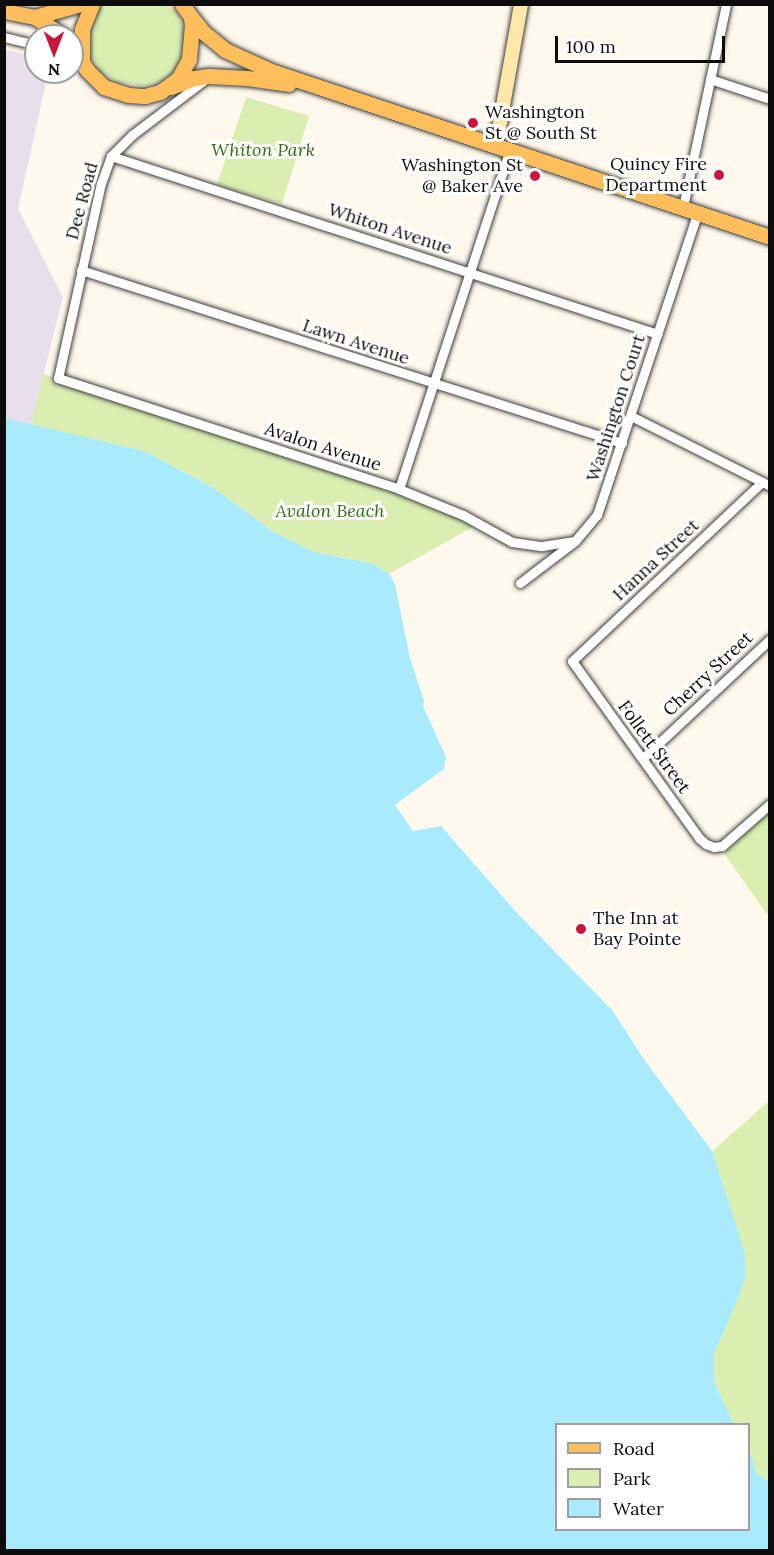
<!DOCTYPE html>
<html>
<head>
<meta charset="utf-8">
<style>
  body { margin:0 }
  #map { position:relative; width:774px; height:1555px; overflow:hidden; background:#fff8ec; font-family:Lora,serif }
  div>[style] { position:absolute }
  .industrial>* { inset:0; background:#e9dfec }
  .green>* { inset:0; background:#daeeb1 }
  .water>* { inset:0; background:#aaeafd }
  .roads { filter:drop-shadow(0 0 2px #3f3f3f) drop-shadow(0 0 2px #3f3f3f) }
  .minor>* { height:9px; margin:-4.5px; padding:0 4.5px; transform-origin:4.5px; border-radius:4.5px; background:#fff }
  .secondary>* { height:14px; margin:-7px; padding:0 7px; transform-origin:7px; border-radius:7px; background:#ffe8a7 }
  .primary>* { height:15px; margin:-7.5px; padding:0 7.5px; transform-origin:7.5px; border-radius:7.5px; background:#ffbe5c }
  .dots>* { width:16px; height:16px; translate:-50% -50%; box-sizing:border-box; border:3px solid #fff; border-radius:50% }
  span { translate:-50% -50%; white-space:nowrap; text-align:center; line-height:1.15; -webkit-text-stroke:6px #fff; paint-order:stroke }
  .poi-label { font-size:18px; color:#0c0c0c }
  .left { translate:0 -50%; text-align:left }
  .right { translate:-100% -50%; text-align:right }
  .park-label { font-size:18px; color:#356b16; font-style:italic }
  .street-label { font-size:18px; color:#0c0c0c }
  .frame { position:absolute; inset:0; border:6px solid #0c0c0c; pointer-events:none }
  .legend { position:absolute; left:555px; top:1423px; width:195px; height:108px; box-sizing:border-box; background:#fff; border:2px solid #9e9e9e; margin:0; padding:8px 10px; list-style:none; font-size:18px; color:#0c0c0c }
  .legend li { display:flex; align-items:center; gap:12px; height:30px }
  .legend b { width:30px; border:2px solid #9e9e9e }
  .north { position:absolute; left:24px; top:24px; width:60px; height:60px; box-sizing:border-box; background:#fff; border:2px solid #9e9e9e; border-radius:50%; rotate:180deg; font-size:16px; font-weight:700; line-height:24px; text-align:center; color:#0c0c0c }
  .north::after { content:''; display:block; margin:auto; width:21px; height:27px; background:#cb163b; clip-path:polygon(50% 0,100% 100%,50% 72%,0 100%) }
  .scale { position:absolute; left:555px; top:36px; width:170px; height:27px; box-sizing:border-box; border:3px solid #0c0c0c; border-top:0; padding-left:8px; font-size:18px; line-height:21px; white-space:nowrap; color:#0c0c0c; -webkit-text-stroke:4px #fff; paint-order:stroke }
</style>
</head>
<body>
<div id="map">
  <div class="industrial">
    <div style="clip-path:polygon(5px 50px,20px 53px,36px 61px,36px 72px,43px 72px,47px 78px,18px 209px,63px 297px,31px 425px,5px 418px)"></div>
  </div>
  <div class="green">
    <div style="clip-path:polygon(103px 5px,168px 5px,172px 8px,178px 14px,186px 33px,184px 52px,176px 70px,161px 82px,144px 86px,117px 82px,101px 72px,90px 56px,87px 37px,97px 10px)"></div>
    <div style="clip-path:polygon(246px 97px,309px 116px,282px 204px,217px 185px)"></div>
    <div style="clip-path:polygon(43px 374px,399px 489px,478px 524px,389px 574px,374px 564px,314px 552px,272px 531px,214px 488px,144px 451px,31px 425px)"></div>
    <div style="clip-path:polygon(769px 811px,769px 917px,724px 853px)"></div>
    <div style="clip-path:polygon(769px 1101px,769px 1482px,756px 1472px,749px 1447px,748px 1424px,734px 1424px,714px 1382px,714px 1354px,739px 1296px,745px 1278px,745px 1254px,712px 1151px)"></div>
  </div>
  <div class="water">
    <div style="clip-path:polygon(5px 418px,144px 451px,214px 488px,272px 531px,314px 552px,374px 564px,389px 574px,395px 584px,410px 658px,424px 701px,423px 706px,446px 757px,444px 769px,395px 805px,413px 831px,441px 826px,516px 912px,613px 1011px,643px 1058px,712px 1151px,745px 1253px,745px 1278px,739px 1296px,714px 1354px,714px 1382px,734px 1424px,556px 1424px,556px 1530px,748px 1530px,749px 1447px,756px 1472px,769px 1482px,769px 1550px,5px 1550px)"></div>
  </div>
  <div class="roads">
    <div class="minor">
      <div style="left:4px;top:37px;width:33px;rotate:14deg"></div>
      <div style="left:207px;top:78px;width:94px;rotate:142.8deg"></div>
      <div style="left:132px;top:135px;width:30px;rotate:135deg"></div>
      <div style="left:111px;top:156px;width:29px;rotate:110deg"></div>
      <div style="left:101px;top:183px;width:200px;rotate:102.4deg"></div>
      <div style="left:58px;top:378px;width:359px;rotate:18deg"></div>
      <div style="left:399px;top:489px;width:69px;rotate:22.1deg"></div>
      <div style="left:463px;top:515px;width:56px;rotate:28.9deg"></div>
      <div style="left:512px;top:542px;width:30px;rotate:8deg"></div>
      <div style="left:542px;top:546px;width:33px;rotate:-9deg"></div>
      <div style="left:710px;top:79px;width:63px;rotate:18.4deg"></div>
      <div style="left:111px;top:156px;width:575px;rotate:18.03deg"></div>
      <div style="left:683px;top:207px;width:208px;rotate:-78deg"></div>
      <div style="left:81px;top:270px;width:568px;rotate:17.73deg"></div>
      <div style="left:631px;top:416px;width:156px;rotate:26.7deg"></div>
      <div style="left:762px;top:482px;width:261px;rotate:136.7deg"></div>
      <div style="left:572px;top:661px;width:218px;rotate:54.3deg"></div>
      <div style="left:699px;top:838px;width:9px;rotate:41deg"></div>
      <div style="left:706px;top:844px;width:9px;rotate:21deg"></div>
      <div style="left:714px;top:847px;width:8px;rotate:-7deg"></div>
      <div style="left:722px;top:846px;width:64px;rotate:-41.2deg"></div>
      <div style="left:399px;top:489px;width:357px;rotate:-71.9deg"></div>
      <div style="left:520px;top:583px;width:69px;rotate:-37.4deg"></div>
      <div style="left:575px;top:541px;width:34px;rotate:-50deg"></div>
      <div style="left:597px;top:515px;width:319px;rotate:-71.6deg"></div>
      <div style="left:643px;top:758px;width:174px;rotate:-43.1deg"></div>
    </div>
    <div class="secondary">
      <div style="left:496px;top:145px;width:143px;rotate:-79.9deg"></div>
    </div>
    <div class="primary">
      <div style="left:4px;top:11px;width:32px;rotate:11deg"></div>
      <div style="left:35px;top:17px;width:34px;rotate:34deg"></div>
      <div style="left:35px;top:17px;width:47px;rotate:-16.1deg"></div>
      <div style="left:191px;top:17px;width:19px;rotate:51deg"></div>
      <div style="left:203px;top:32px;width:28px;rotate:39deg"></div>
      <div style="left:225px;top:50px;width:51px;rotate:24.5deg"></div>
      <div style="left:271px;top:71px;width:526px;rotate:18.4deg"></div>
      <div style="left:72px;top:45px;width:29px;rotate:59deg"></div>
      <div style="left:87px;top:70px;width:24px;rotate:45deg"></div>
      <div style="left:104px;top:87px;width:26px;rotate:18deg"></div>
      <div style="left:129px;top:95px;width:16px;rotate:4deg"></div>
      <div style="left:145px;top:96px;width:16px;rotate:-15deg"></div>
      <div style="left:160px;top:92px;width:22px;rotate:-36deg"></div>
      <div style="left:178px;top:79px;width:23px;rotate:-61deg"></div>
      <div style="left:189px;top:59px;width:32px;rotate:-85deg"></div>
      <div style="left:192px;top:27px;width:10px;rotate:-96deg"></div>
      <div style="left:191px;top:17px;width:16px;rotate:-125deg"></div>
      <div style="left:82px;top:60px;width:31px;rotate:-90deg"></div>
      <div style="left:82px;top:29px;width:27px;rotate:-68deg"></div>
      <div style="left:171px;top:87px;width:25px;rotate:-21deg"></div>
      <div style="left:194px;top:78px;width:15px;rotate:-8deg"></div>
      <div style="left:209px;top:76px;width:38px;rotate:3deg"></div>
      <div style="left:247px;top:78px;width:42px;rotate:8.1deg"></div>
    </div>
  </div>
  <div class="dots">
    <div style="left:473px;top:123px;background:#cb163b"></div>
    <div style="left:719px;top:175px;background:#cb163b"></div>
    <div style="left:535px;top:176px;background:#cb163b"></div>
    <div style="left:581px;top:929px;background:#cb163b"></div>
  </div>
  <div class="poi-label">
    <span class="left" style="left:485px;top:123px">Washington<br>St @ South St</span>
    <span class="right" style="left:707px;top:175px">Quincy Fire<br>Department</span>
    <span class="right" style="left:523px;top:176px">Washington St<br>@ Baker Ave</span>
    <span class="left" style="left:593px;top:929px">The Inn at<br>Bay Pointe</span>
  </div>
  <div class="park-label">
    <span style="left:263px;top:150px">Whiton Park</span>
    <span style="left:330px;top:511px">Avalon Beach</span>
  </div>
  <div class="street-label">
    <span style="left:82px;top:201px;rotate:-75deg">Dee Road</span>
    <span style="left:390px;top:229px;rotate:18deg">Whiton Avenue</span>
    <span style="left:356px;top:342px;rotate:18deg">Lawn Avenue</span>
    <span style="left:616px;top:408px;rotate:-72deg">Washington Court</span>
    <span style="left:323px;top:447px;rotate:18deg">Avalon Avenue</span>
    <span style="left:656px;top:560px;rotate:-43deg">Hanna Street</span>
    <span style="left:708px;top:674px;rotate:-43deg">Cherry Street</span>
    <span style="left:654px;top:747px;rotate:54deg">Follett Street</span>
  </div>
  <div class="frame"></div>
  <ul class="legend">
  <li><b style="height:8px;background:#ffbe5c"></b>Road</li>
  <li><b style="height:16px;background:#daeeb1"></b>Park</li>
  <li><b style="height:16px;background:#aaeafd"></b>Water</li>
  </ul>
  <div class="north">N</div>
  <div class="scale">100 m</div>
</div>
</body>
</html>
